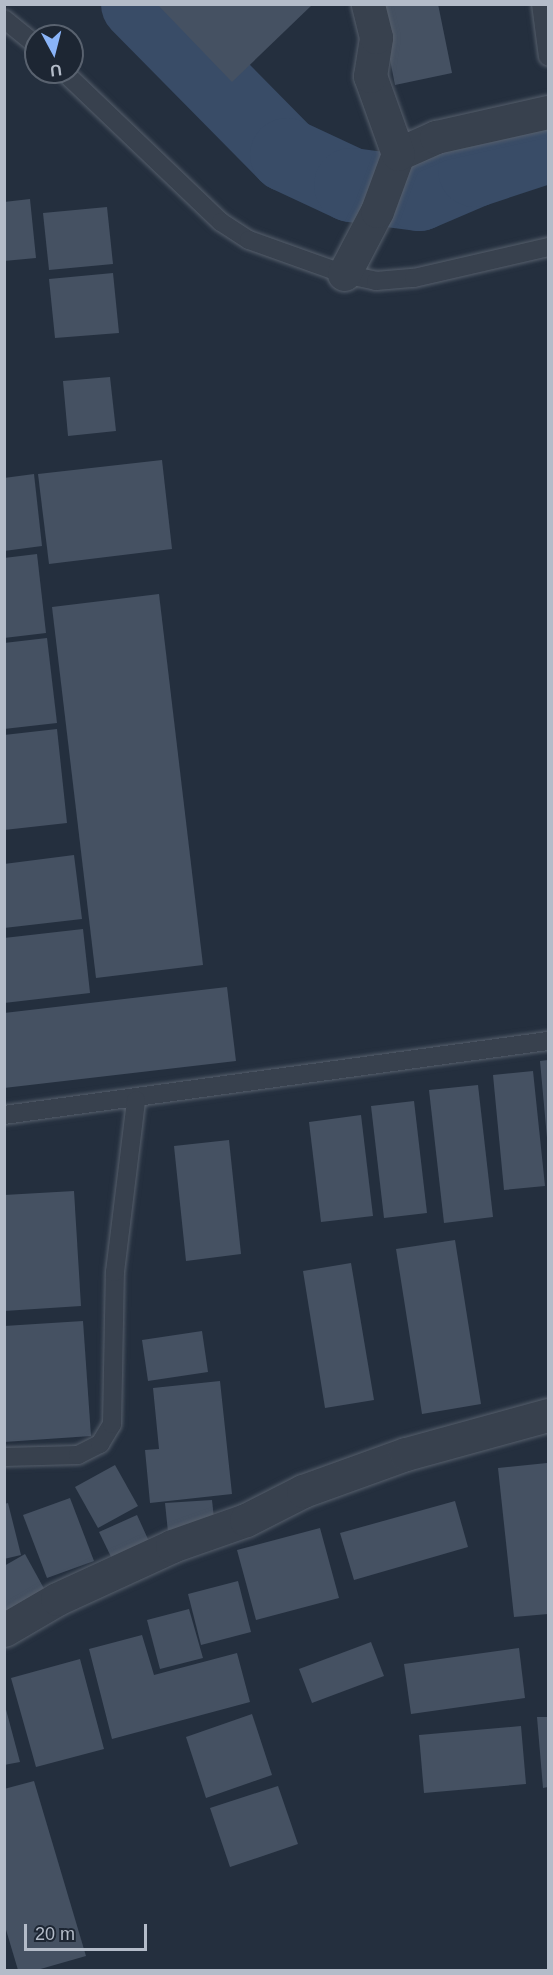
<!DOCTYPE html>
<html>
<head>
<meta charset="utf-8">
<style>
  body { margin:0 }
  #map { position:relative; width:553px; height:1975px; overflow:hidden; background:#242f3e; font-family:Helvetica,sans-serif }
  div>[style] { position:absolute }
  .river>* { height:74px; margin:-37px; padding:0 37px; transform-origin:37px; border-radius:37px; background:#394c67 }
  .building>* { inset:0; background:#455162 }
  .roads { filter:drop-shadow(0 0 2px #565f6c) drop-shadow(0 0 2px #565f6c) }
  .lane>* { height:18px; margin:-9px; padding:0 9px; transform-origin:9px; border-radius:9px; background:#38414e }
  .street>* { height:33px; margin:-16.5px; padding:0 16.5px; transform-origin:16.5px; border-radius:16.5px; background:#38414e }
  span { translate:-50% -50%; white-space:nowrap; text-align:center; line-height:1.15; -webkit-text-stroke:5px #1d2633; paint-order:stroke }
  .frame { position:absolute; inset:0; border:6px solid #b4bcc9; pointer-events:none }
  .north { position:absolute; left:24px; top:24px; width:60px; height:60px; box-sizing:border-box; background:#1d2633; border:2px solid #59626f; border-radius:50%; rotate:173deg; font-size:16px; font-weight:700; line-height:24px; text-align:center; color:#b4bcc9 }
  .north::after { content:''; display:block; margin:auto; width:21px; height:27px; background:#8ab4f8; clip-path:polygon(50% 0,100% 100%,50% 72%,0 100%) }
  .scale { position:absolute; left:24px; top:1924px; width:123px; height:27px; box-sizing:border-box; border:3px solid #b4bcc9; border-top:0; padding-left:8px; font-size:18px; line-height:21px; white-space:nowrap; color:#b4bcc9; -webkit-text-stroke:4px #1d2633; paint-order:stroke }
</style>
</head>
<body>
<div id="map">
  <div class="river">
    <div style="left:138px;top:4px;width:212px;rotate:45.4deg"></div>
    <div style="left:287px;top:155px;width:71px;rotate:25.1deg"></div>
    <div style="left:351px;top:185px;width:69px;rotate:7.5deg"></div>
    <div style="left:419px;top:194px;width:61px;rotate:-23.2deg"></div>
    <div style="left:475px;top:170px;width:77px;rotate:-18.2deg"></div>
  </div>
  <div class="building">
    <div style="clip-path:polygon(157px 4px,313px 4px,232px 82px)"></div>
    <div style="clip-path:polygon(379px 4px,438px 4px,452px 73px,395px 85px)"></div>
    <div style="clip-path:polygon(30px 199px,36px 258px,4px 261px,4px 202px)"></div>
    <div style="clip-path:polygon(107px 207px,113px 264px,49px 270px,43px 213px)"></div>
    <div style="clip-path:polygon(113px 273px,119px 333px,55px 338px,49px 279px)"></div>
    <div style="clip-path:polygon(110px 377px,116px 431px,68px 436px,63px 381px)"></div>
    <div style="clip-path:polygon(162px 460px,172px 549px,49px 564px,38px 474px)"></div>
    <div style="clip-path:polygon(34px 474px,42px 546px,4px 551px,4px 478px)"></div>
    <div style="clip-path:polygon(37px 554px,46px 633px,4px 638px,4px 558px)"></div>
    <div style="clip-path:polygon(159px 594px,203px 965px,96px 978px,52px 607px)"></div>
    <div style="clip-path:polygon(47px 638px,57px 723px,4px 729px,4px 643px)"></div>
    <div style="clip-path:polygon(57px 729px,67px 823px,4px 830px,4px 735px)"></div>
    <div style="clip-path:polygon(74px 855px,82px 919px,4px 928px,4px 864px)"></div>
    <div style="clip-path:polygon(83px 929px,90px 993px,4px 1003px,4px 938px)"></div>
    <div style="clip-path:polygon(227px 987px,236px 1061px,4px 1088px,4px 1013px)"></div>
    <div style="clip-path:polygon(548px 1060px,548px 1138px,547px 1138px,540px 1061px)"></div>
    <div style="clip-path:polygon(533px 1071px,545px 1186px,504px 1190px,493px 1075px)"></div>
    <div style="clip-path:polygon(478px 1085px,493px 1217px,444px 1223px,429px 1090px)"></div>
    <div style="clip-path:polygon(414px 1101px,427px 1213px,384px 1218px,371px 1106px)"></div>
    <div style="clip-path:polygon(361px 1115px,373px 1216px,321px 1222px,309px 1122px)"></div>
    <div style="clip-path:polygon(229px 1140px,241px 1254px,186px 1261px,174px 1146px)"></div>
    <div style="clip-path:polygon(74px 1191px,81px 1306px,4px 1311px,4px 1195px)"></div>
    <div style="clip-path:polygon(455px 1240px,481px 1404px,422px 1414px,396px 1249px)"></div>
    <div style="clip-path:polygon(351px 1263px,374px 1400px,325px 1408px,303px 1271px)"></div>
    <div style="clip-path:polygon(83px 1321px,91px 1436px,4px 1442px,4px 1326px)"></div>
    <div style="clip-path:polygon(202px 1331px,208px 1372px,148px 1381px,142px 1340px)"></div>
    <div style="clip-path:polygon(220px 1381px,232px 1494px,150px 1503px,145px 1450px,159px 1449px,153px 1388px)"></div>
    <div style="clip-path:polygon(547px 1463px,548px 1614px,514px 1617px,498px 1468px)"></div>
    <div style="clip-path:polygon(115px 1465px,138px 1506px,98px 1528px,75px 1487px)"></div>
    <div style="clip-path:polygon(70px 1498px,94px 1561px,47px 1578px,23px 1515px)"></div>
    <div style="clip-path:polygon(212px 1500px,215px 1528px,168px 1532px,165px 1503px)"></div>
    <div style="clip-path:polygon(455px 1501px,468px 1547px,354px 1580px,340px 1533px)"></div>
    <div style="clip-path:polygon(8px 1503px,21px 1555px,4px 1559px,4px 1504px)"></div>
    <div style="clip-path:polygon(137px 1515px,152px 1548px,115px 1565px,99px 1532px)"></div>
    <div style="clip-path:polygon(320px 1528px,339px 1598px,256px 1620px,237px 1550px)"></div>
    <div style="clip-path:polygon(25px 1554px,47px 1594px,4px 1617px,4px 1566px)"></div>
    <div style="clip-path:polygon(238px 1581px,251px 1632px,201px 1645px,188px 1594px)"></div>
    <div style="clip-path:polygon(189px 1609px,203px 1658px,160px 1669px,147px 1620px)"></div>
    <div style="clip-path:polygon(142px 1635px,154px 1675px,237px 1653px,250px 1702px,112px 1739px,89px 1649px)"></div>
    <div style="clip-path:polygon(371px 1642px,384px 1676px,312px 1703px,299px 1669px)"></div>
    <div style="clip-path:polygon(519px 1648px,525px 1698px,411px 1714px,404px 1664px)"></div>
    <div style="clip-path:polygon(80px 1659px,104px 1749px,36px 1767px,11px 1678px)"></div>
    <div style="clip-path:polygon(4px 1702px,20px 1762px,4px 1765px)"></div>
    <div style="clip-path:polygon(252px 1714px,272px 1775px,206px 1798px,186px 1737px)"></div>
    <div style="clip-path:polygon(537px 1717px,548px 1717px,548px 1787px,543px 1788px)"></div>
    <div style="clip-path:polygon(521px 1726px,526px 1784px,424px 1793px,419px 1735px)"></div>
    <div style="clip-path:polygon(34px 1781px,86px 1956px,37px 1970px,18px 1970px,4px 1923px,4px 1789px)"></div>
    <div style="clip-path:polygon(278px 1786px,298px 1844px,230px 1867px,210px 1808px)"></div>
  </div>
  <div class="roads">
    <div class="lane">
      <div style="left:541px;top:4px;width:53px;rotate:82.5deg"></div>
      <div style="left:4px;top:19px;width:41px;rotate:39.1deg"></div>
      <div style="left:64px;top:72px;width:217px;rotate:43.7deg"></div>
      <div style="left:221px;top:222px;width:33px;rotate:33deg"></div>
      <div style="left:249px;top:240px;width:101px;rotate:19.7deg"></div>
      <div style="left:344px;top:274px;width:33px;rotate:12deg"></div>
      <div style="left:376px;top:281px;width:38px;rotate:-5deg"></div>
      <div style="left:414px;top:278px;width:138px;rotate:-13deg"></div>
      <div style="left:4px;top:1115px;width:549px;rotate:-7.75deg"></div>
      <div style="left:4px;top:1457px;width:74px;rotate:-1.5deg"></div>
      <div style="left:78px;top:1455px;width:25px;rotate:-27deg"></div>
      <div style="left:100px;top:1444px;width:23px;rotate:-59deg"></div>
      <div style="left:112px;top:1424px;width:152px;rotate:-88.9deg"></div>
      <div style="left:115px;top:1272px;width:173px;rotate:-83deg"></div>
    </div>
    <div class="street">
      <div style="left:398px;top:154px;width:42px;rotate:-24.1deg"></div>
      <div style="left:436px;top:137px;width:115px;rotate:-12.6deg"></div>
      <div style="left:344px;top:274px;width:71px;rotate:-62.4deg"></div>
      <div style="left:377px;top:211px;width:61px;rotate:-69.8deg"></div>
      <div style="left:398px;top:154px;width:83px;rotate:-109.7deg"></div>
      <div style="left:370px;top:76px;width:39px;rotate:-81deg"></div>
      <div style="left:376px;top:37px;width:34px;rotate:-104deg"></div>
      <div style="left:4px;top:1630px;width:61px;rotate:-30.3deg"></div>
      <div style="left:57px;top:1599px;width:127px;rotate:-24.7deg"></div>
      <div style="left:172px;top:1546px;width:78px;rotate:-19.4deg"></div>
      <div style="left:246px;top:1520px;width:64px;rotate:-27deg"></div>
      <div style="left:303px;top:1491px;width:109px;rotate:-19.8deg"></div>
      <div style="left:406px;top:1454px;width:147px;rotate:-15.4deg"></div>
    </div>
  </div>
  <div class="frame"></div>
  <div class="north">U</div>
  <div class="scale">20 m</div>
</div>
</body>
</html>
